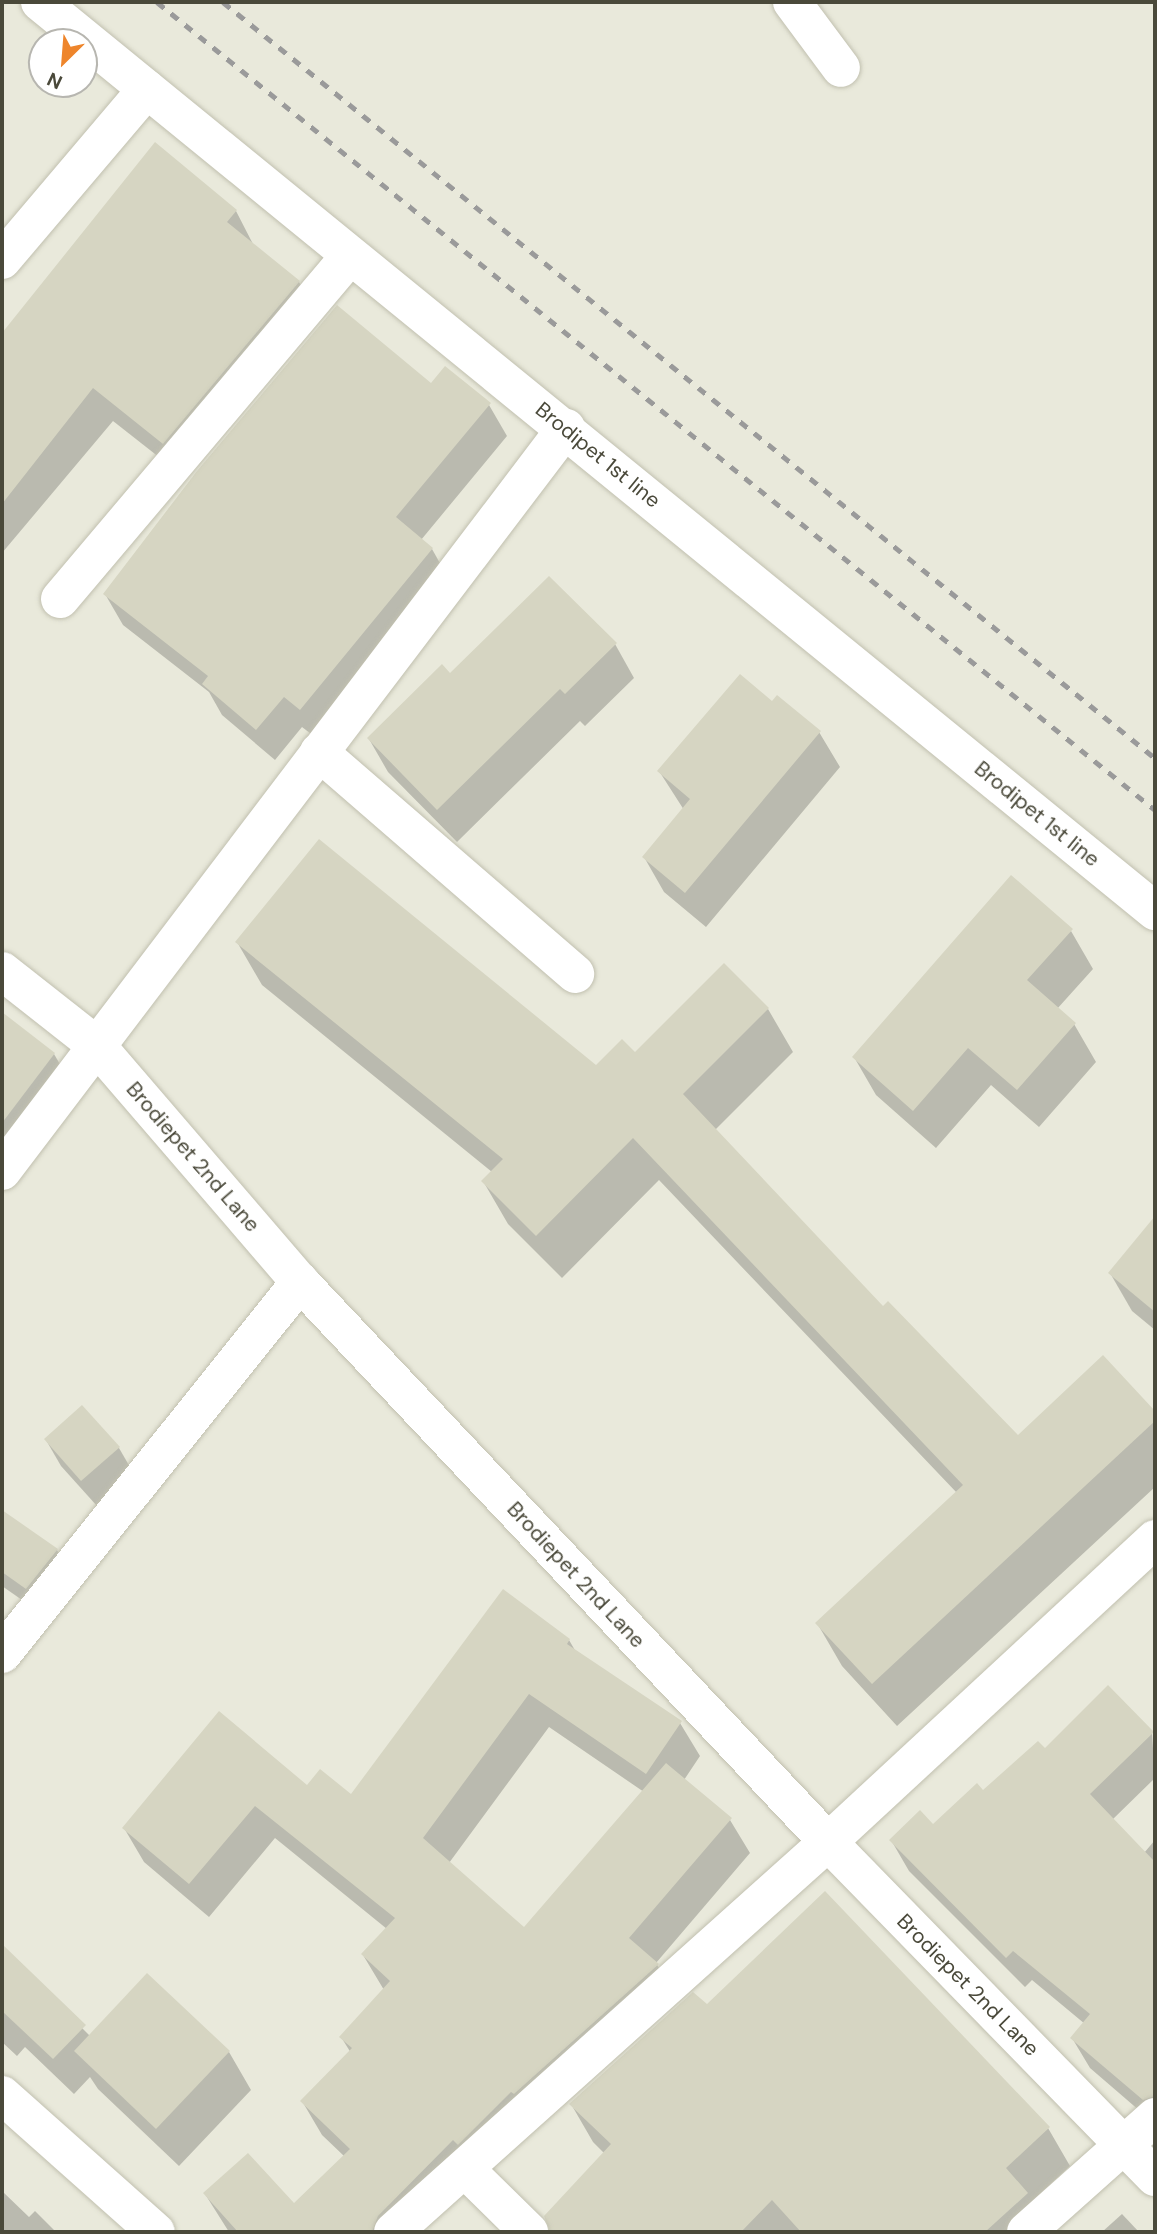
<!DOCTYPE html>
<html>
<head>
<meta charset="utf-8">
<style>
  body { margin:0 }
  #map { position:relative; width:1157px; height:2234px; overflow:hidden; background:#f5f5ed; font-family:"DM Sans",sans-serif }
  div>[style] { position:absolute }
  .residential>* { inset:0; background:#e9e9db }
  .shadow>* { inset:0; background:#0003 }
  .building>* { inset:0; background:#d6d5c2 }
  .roads { filter:drop-shadow(0 0 2px #c1c0af) drop-shadow(0 0 2px #c1c0af) }
  .minor>* { height:38px; margin:-19px; padding:0 19px; transform-origin:19px; border-radius:19px; background:#fff }
  .tertiary>* { height:38px; margin:-19px; padding:0 19px; transform-origin:19px; border-radius:19px; background:#fff }
  .rail>* { height:5px; margin-top:-2.5px; transform-origin:0; background:repeating-linear-gradient(90deg,#9a9a9a 0 9px,transparent 0 18px) }
  span { translate:-50% -50%; white-space:nowrap; text-align:center; line-height:1.15; -webkit-text-stroke:6px #fff; paint-order:stroke }
  .street-label { font-size:21px; color:#4a493a }
  .frame { position:absolute; inset:0; border:4px solid #4a493a; pointer-events:none }
  .north { position:absolute; left:28px; top:28px; width:70px; height:70px; box-sizing:border-box; background:#fff; border:2px solid #b7b6b0; border-radius:50%; rotate:205deg; font-size:19px; font-weight:700; line-height:28px; text-align:center; color:#4a493a }
  .north::after { content:''; display:block; margin:auto; width:24px; height:32px; background:#ee852b; clip-path:polygon(50% 0,100% 100%,50% 72%,0 100%) }
</style>
</head>
<body>
<div id="map">
  <div class="residential">
    <div style="clip-path:polygon(evenodd,2px 2px,1155px 2px,1155px 2232px,2px 2232px,2px 2px,42px 42px,84px 42px,84px 84px,42px 84px,42px 42px)"></div>
  </div>
  <div class="shadow">
    <div style="clip-path:polygon(155px 145px,236px 211px,254px 246px,299px 282px,318px 316px,183px 476px,113px 421px,2px 553px,2px 336px)"></div>
    <div style="clip-path:polygon(431px 385px,489px 405px,507px 436px,421px 540px,432px 549px,450px 581px,319px 740px,302px 727px,275px 760px,222px 715px,209px 692px,123px 625px,105px 594px)"></div>
    <div style="clip-path:polygon(615px 644px,634px 678px,585px 726px,580px 721px,457px 842px,388px 772px,369px 739px,450px 675px)"></div>
    <div style="clip-path:polygon(772px 704px,819px 732px,840px 767px,706px 927px,664px 892px,644px 857px,684px 810px,659px 771px)"></div>
    <div style="clip-path:polygon(1071px 931px,1093px 969px,1057px 1009px,1074px 1024px,1096px 1062px,1039px 1127px,991px 1085px,936px 1148px,876px 1095px,854px 1057px)"></div>
    <div style="clip-path:polygon(237px 942px,597px 1067px,768px 1009px,793px 1052px,715px 1130px,883px 1309px,1018px 1437px,1103px 1358px,1155px 1413px,1155px 1487px,897px 1726px,842px 1666px,817px 1623px,957px 1493px,659px 1180px,562px 1278px,508px 1224px,483px 1181px,492px 1172px,262px 985px)"></div>
    <div style="clip-path:polygon(2px 1015px,54px 1054px,76px 1092px,2px 1189px)"></div>
    <div style="clip-path:polygon(1155px 1219px,1155px 1330px,1132px 1311px,1110px 1273px)"></div>
    <div style="clip-path:polygon(46px 1440px,119px 1448px,134px 1474px,97px 1506px,61px 1466px)"></div>
    <div style="clip-path:polygon(3px 1513px,57px 1550px,72px 1577px,42px 1614px,2px 1586px)"></div>
    <div style="clip-path:polygon(evenodd,569px 1640px,576px 1652px,680px 1723px,700px 1756px,684px 1780px,730px 1820px,750px 1853px,656px 1963px,677px 1999px,414px 2232px,229px 2232px,205px 2194px,293px 2205px,344px 2156px,322px 2135px,302px 2101px,351px 2053px,341px 2037px,384px 1990px,363px 1955px,387px 1929px,275px 1838px,209px 1917px,144px 1862px,124px 1828px,308px 1787px,351px 1797px,569px 1640px,549px 1727px,644px 1792px,524px 1929px,449px 1863px,549px 1727px)"></div>
    <div style="clip-path:polygon(1152px 1733px,1155px 1778px,1112px 1820px,1144px 1853px,1155px 1840px,1155px 2124px,1090px 2068px,1072px 2038px,1085px 2024px,1032px 1980px,1025px 1987px,909px 1871px,891px 1840px,933px 1826px,1045px 1750px)"></div>
    <div style="clip-path:polygon(2px 1948px,90px 2036px,229px 2052px,251px 2090px,179px 2166px,98px 2089px,90px 2077px,74px 2094px,25px 2047px,17px 2056px,2px 2042px)"></div>
    <div style="clip-path:polygon(707px 2007px,1048px 2128px,1070px 2166px,1031px 2202px,1048px 2232px,552px 2232px,605px 2154px,593px 2142px,571px 2104px)"></div>
    <div style="clip-path:polygon(2px 2191px,29px 2217px,35px 2211px,56px 2232px,2px 2232px)"></div>
    <div style="clip-path:polygon(1122px 2214px,1139px 2232px,1102px 2232px)"></div>
  </div>
  <div class="building">
    <div style="clip-path:polygon(155px 142px,237px 210px,227px 222px,300px 281px,163px 444px,93px 388px,2px 504px,2px 333px)"></div>
    <div style="clip-path:polygon(337px 305px,431px 383px,445px 366px,491px 403px,396px 517px,433px 548px,300px 710px,284px 697px,256px 730px,202px 684px,208px 676px,103px 594px,197px 471px)"></div>
    <div style="clip-path:polygon(549px 576px,617px 643px,565px 694px,560px 689px,437px 810px,367px 738px,442px 664px,450px 673px)"></div>
    <div style="clip-path:polygon(740px 674px,772px 701px,777px 695px,821px 731px,685px 893px,642px 857px,690px 799px,657px 771px)"></div>
    <div style="clip-path:polygon(319px 839px,596px 1065px,622px 1039px,635px 1052px,724px 963px,769px 1008px,683px 1094px,883px 1306px,888px 1301px,1018px 1435px,1103px 1355px,1155px 1411px,1155px 1421px,872px 1684px,815px 1623px,963px 1485px,633px 1138px,536px 1236px,481px 1181px,503px 1159px,235px 942px)"></div>
    <div style="clip-path:polygon(1011px 875px,1073px 929px,1027px 980px,1076px 1023px,1017px 1090px,968px 1048px,913px 1111px,852px 1057px)"></div>
    <div style="clip-path:polygon(2px 1012px,55px 1053px,2px 1123px)"></div>
    <div style="clip-path:polygon(1155px 1216px,1155px 1312px,1108px 1273px)"></div>
    <div style="clip-path:polygon(82px 1405px,120px 1447px,81px 1481px,44px 1439px)"></div>
    <div style="clip-path:polygon(2px 1510px,58px 1549px,26px 1589px,2px 1572px)"></div>
    <div style="clip-path:polygon(503px 1589px,570px 1639px,567px 1644px,682px 1721px,646px 1774px,529px 1694px,423px 1838px,524px 1927px,666px 1763px,732px 1818px,629px 1938px,659px 1964px,514px 2094px,511px 2092px,458px 2145px,453px 2140px,378px 2216px,372px 2232px,238px 2232px,203px 2193px,248px 2153px,294px 2203px,350px 2149px,300px 2101px,352px 2048px,339px 2037px,390px 1981px,361px 1954px,395px 1918px,255px 1806px,189px 1884px,122px 1828px,219px 1711px,307px 1785px,320px 1769px,351px 1794px)"></div>
    <div style="clip-path:polygon(1108px 1685px,1154px 1732px,1090px 1794px,1155px 1862px,1155px 2096px,1143px 2100px,1070px 2038px,1090px 2014px,1013px 1951px,1006px 1958px,889px 1840px,920px 1810px,933px 1824px,977px 1783px,983px 1790px,1038px 1741px,1045px 1748px)"></div>
    <div style="clip-path:polygon(825px 1891px,1050px 2127px,1006px 2168px,1028px 2193px,985px 2232px,801px 2232px,772px 2200px,741px 2232px,550px 2232px,544px 2216px,611px 2144px,569px 2104px,693px 1992px,707px 2004px)"></div>
    <div style="clip-path:polygon(2px 1944px,86px 2025px,53px 2059px,2px 2011px)"></div>
    <div style="clip-path:polygon(147px 1973px,230px 2051px,156px 2129px,74px 2051px)"></div>
  </div>
  <div class="roads">
    <div class="minor">
      <div style="left:40px;top:2px;width:1439px;rotate:39.19deg"></div>
      <div style="left:792px;top:2px;width:82px;rotate:53.4deg"></div>
      <div style="left:2px;top:260px;width:224px;rotate:-49.7deg"></div>
      <div style="left:60px;top:599px;width:448px;rotate:-49.8deg"></div>
      <div style="left:319px;top:752px;width:339px;rotate:40.9deg"></div>
      <div style="left:2px;top:971px;width:120px;rotate:38.2deg"></div>
      <div style="left:96px;top:1045px;width:313px;rotate:49.3deg"></div>
      <div style="left:300px;top:1282px;width:770px;rotate:46.68deg"></div>
      <div style="left:828px;top:1842px;width:468px;rotate:45.7deg"></div>
      <div style="left:2px;top:1171px;width:933px;rotate:-52.8deg"></div>
      <div style="left:2px;top:1654px;width:477px;rotate:-51.3deg"></div>
      <div style="left:465px;top:2169px;width:90px;rotate:44.5deg"></div>
      <div style="left:393px;top:2232px;width:584px;rotate:-41.88deg"></div>
      <div style="left:828px;top:1842px;width:446px;rotate:-42.8deg"></div>
      <div style="left:1026px;top:2232px;width:173px;rotate:-41.7deg"></div>
    </div>
    <div class="tertiary">
      <div style="left:2px;top:2095px;width:206px;rotate:41.7deg"></div>
    </div>
  </div>
  <div class="rail">
    <div style="left:157px;top:2px;width:1284px;rotate:38.99deg"></div>
    <div style="left:223px;top:2px;width:1200px;rotate:39.05deg"></div>
  </div>
  <div class="street-label">
    <span style="left:598px;top:455px;rotate:39deg">Brodipet 1st line</span>
    <span style="left:1037px;top:814px;rotate:39deg">Brodipet 1st line</span>
    <span style="left:193px;top:1157px;rotate:49deg">Brodiepet 2nd Lane</span>
    <span style="left:576px;top:1575px;rotate:47deg">Brodiepet 2nd Lane</span>
    <span style="left:968px;top:1985px;rotate:45deg">Brodiepet 2nd Lane</span>
  </div>
  <div class="frame"></div>
  <div class="north">N</div>
</div>
</body>
</html>
